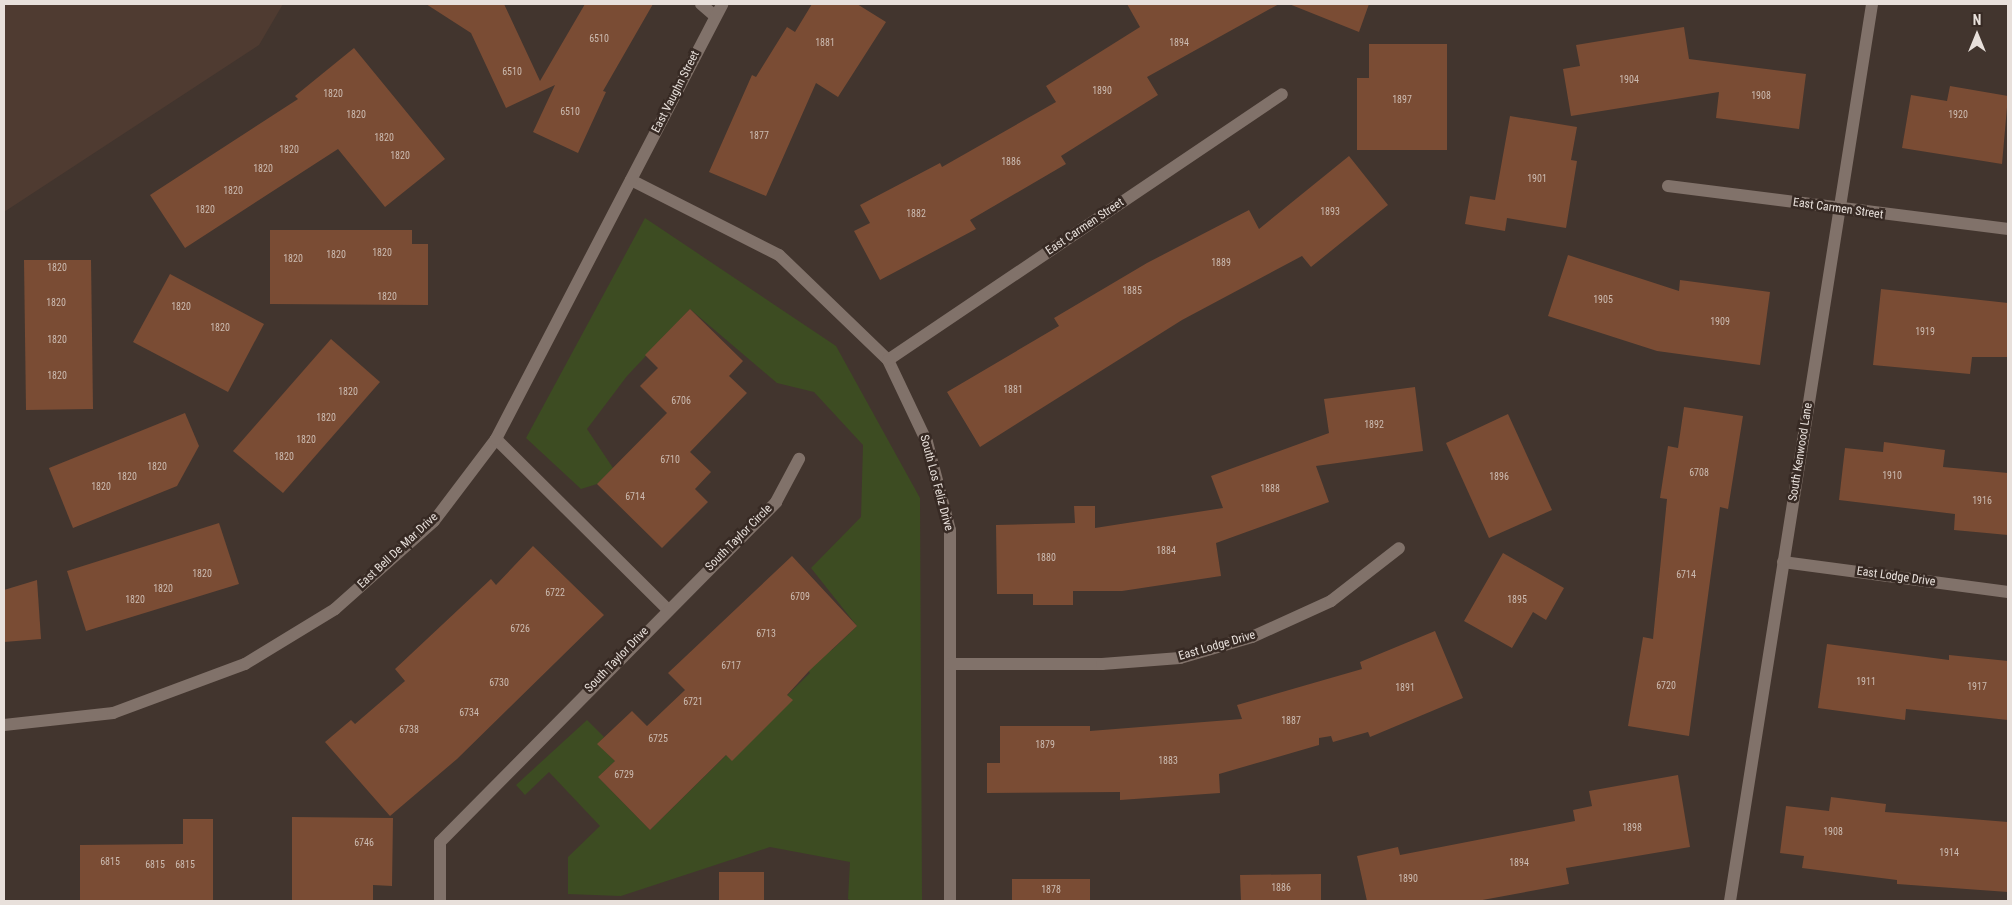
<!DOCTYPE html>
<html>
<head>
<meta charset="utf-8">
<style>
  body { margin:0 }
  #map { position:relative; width:2012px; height:905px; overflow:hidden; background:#42352e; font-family:"Roboto Condensed",sans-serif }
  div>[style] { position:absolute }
  .built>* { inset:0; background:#4f3b31 }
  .green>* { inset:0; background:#3d4c22 }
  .building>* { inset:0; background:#7a4c34 }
  .street>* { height:12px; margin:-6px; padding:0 6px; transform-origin:6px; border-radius:6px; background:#81726a }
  span { translate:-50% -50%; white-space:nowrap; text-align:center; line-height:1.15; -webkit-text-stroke:5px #372a24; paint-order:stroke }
  .number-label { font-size:10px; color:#ccbbb1 }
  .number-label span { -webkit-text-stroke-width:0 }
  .street-label { font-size:12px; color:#e8e0db }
  .frame { position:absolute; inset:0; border:5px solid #e8e0db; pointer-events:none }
  .north { position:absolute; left:1952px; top:10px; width:50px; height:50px; -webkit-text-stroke:4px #372a24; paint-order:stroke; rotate:0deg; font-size:14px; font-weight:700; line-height:20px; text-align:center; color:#e8e0db }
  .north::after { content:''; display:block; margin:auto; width:18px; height:22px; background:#e8e0db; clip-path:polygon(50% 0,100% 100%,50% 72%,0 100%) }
</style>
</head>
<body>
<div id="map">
  <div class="built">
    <div style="clip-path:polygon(4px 4px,283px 4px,259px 45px,4px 212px)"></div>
  </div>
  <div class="green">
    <div style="clip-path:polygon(645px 218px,836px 346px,920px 498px,922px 901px,852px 901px,848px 899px,850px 862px,770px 847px,621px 896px,568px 894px,568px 857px,600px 826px,549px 772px,525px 795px,516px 785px,587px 720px,604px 737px,598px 744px,615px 761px,598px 777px,650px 830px,810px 673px,799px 661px,832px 650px,857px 626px,811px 568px,861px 517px,863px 445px,814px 392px,777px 383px,690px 309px,627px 376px,587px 429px,613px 468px,597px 484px,581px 489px,526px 438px)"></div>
  </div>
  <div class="building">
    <div style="clip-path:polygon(426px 4px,504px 4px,540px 81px,585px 4px,653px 4px,603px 91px,606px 92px,578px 153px,533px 132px,555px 85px,506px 108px,471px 33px)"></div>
    <div style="clip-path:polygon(812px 4px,857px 4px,886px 22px,838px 97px,816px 83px,766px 196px,709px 172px,752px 75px,756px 77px,787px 27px,795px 32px)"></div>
    <div style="clip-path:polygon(1127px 4px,1279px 4px,1147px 77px,1158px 95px,1061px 156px,1066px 164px,970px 220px,976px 229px,880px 280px,854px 231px,870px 223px,860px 205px,940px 163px,942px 167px,1056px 102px,1046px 86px,1140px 27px)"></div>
    <div style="clip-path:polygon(1289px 4px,1369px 4px,1359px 32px)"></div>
    <div style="clip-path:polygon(1684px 27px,1689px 59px,1806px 74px,1799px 129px,1716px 118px,1719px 92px,1571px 116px,1563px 69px,1580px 66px,1576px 45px)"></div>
    <div style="clip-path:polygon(1369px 44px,1447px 44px,1447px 150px,1357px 150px,1357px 78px,1369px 78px)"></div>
    <div style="clip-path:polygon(354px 48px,445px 159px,385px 207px,338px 149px,185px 248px,150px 195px,298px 99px,295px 96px)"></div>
    <div style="clip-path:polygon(1950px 86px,2008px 96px,2002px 164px,1902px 148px,1911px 95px,1947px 101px)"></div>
    <div style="clip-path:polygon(1510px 116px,1577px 127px,1571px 160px,1577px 161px,1566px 228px,1507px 218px,1505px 231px,1465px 224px,1470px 196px,1495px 200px)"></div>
    <div style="clip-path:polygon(1349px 156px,1388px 205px,1311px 267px,1302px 256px,1182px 320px,980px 447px,947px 392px,1059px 326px,1054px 318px,1147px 263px,1249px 210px,1259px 229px)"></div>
    <div style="clip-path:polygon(270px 230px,412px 230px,412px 244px,428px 244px,428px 305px,270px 304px)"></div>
    <div style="clip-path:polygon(1568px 255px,1679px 291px,1680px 280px,1770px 292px,1760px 365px,1657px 351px,1548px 316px)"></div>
    <div style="clip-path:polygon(24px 260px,91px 260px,93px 409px,26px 410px)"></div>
    <div style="clip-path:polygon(170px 274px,264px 324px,228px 392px,133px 342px)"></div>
    <div style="clip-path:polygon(1881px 289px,2008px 303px,2008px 357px,1972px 357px,1970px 374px,1873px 365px)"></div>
    <div style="clip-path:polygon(690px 309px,743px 361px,729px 376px,747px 393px,690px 452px,711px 472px,695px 489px,708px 502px,662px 548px,597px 484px,667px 413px,640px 386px,658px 368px,645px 355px)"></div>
    <div style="clip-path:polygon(331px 339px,380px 382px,283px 493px,233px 451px)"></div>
    <div style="clip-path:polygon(1415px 387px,1423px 451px,1316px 466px,1329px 502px,1216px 543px,1221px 576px,1122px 591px,1073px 591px,1073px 605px,1033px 605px,1033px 594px,997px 594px,996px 525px,1075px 523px,1074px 506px,1095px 506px,1095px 528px,1223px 508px,1211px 476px,1329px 433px,1324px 399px)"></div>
    <div style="clip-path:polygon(1684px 407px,1743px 416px,1728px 509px,1720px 507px,1689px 736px,1628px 726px,1643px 637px,1653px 639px,1667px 499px,1660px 498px,1668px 446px,1678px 448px)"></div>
    <div style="clip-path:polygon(185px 413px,199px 446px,177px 486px,73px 528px,49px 468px)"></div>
    <div style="clip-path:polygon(1508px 414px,1552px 510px,1489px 538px,1446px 443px)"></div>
    <div style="clip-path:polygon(1884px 442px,1945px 450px,1943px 467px,2008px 473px,2008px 535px,1954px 530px,1955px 514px,1839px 500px,1845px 448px,1883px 452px)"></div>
    <div style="clip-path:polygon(219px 523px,239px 584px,86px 631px,67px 571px)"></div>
    <div style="clip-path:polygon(533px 546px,604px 615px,457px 759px,390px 816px,325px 742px,351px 720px,355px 724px,405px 681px,395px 669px,491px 579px,496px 585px)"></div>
    <div style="clip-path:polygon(1503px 553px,1564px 588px,1546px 620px,1533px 612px,1512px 648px,1464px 621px)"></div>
    <div style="clip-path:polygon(792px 556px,857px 626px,809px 671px,787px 695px,793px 700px,732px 761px,726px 755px,650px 830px,598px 777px,615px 761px,597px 744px,632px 711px,647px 726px,685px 690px,668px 673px)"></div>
    <div style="clip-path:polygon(37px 580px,41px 639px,4px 642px,4px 590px)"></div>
    <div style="clip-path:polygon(1435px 631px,1463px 698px,1370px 737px,1368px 732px,1333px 742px,1331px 736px,1319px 738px,1319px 745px,1219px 774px,1220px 793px,1120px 800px,1120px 792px,987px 793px,987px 763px,1000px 763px,1000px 726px,1090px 726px,1090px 731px,1242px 719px,1237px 705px,1362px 669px,1360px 662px)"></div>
    <div style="clip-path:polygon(1827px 644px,1949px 660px,1949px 655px,2008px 661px,2008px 720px,1906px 709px,1905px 720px,1818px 708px)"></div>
    <div style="clip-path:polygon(1678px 775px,1690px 847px,1566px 868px,1569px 884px,1477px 901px,1367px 901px,1357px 856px,1398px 847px,1400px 855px,1575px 821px,1573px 810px,1592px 806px,1589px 791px)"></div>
    <div style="clip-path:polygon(1831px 797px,1886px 804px,1885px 812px,2008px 822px,2008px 892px,1897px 884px,1897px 880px,1802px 868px,1804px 856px,1780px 853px,1786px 806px,1829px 811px)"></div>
    <div style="clip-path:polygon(292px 817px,393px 818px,392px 886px,373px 885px,373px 901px,292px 901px)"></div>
    <div style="clip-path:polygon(183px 819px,213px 819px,213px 901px,80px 901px,80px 845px,183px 844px)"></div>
    <div style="clip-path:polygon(719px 872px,764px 872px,764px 901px,719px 901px)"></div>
    <div style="clip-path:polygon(1321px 874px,1321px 901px,1241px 901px,1240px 875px)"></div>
    <div style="clip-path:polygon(1012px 879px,1090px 879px,1090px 901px,1012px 901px)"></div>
  </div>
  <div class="street">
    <div style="left:701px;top:4px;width:18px;rotate:41deg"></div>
    <div style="left:631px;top:180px;width:166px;rotate:26.9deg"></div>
    <div style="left:779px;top:255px;width:151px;rotate:43.9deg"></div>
    <div style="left:888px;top:360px;width:91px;rotate:64.6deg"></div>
    <div style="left:927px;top:442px;width:91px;rotate:75.4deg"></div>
    <div style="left:950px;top:530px;width:371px;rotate:90deg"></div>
    <div style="left:1668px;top:186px;width:343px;rotate:7.2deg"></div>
    <div style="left:888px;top:360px;width:475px;rotate:-34deg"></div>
    <div style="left:496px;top:439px;width:241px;rotate:44.8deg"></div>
    <div style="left:1783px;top:562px;width:227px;rotate:7.6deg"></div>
    <div style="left:950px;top:664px;width:152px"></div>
    <div style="left:1102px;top:664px;width:78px;rotate:-4.4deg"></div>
    <div style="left:1180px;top:658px;width:75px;rotate:-16.3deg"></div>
    <div style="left:1252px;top:637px;width:87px;rotate:-24.5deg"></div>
    <div style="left:1331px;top:601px;width:86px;rotate:-37.9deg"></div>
    <div style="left:4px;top:725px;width:110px;rotate:-6.3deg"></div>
    <div style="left:113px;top:713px;width:141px;rotate:-20.4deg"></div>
    <div style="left:245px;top:664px;width:105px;rotate:-31.4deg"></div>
    <div style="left:335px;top:609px;width:132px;rotate:-41.6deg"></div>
    <div style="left:434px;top:521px;width:103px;rotate:-52.9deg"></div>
    <div style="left:496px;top:439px;width:490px;rotate:-62.5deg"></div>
    <div style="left:440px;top:901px;width:59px;rotate:-90deg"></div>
    <div style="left:440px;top:842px;width:478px;rotate:-45.3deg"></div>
    <div style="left:776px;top:502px;width:49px;rotate:-61.9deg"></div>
    <div style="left:1730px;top:901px;width:908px;rotate:-81deg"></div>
  </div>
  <div class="number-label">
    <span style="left:599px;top:39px">6510</span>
    <span style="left:825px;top:43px">1881</span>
    <span style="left:1179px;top:43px">1894</span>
    <span style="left:512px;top:72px">6510</span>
    <span style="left:1629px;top:80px">1904</span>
    <span style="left:1102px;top:91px">1890</span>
    <span style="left:333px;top:94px">1820</span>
    <span style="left:1761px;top:96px">1908</span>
    <span style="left:1402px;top:100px">1897</span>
    <span style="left:570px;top:112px">6510</span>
    <span style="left:356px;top:115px">1820</span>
    <span style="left:1958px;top:115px">1920</span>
    <span style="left:759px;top:136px">1877</span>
    <span style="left:384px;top:138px">1820</span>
    <span style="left:289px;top:150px">1820</span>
    <span style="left:400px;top:156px">1820</span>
    <span style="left:1011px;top:162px">1886</span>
    <span style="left:263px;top:169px">1820</span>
    <span style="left:1537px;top:179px">1901</span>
    <span style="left:233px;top:191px">1820</span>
    <span style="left:205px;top:210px">1820</span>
    <span style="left:1330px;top:212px">1893</span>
    <span style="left:916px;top:214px">1882</span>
    <span style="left:382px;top:253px">1820</span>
    <span style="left:336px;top:255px">1820</span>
    <span style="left:293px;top:259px">1820</span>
    <span style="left:1221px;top:263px">1889</span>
    <span style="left:57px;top:268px">1820</span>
    <span style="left:1132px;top:291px">1885</span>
    <span style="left:387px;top:297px">1820</span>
    <span style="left:1603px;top:300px">1905</span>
    <span style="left:56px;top:303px">1820</span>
    <span style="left:181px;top:307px">1820</span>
    <span style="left:1720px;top:322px">1909</span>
    <span style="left:220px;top:328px">1820</span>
    <span style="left:1925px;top:332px">1919</span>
    <span style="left:57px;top:340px">1820</span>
    <span style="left:57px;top:376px">1820</span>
    <span style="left:1013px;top:390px">1881</span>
    <span style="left:348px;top:392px">1820</span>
    <span style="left:681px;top:401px">6706</span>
    <span style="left:326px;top:418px">1820</span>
    <span style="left:1374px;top:425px">1892</span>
    <span style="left:306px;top:440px">1820</span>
    <span style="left:284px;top:457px">1820</span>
    <span style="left:670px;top:460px">6710</span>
    <span style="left:157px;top:467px">1820</span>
    <span style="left:1699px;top:473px">6708</span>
    <span style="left:1892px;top:476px">1910</span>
    <span style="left:127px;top:477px">1820</span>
    <span style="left:1499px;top:477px">1896</span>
    <span style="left:101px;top:487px">1820</span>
    <span style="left:1270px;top:489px">1888</span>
    <span style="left:635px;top:497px">6714</span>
    <span style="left:1982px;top:501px">1916</span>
    <span style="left:1166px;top:551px">1884</span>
    <span style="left:1046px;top:558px">1880</span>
    <span style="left:202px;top:574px">1820</span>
    <span style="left:1686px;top:575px">6714</span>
    <span style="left:163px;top:589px">1820</span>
    <span style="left:555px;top:593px">6722</span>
    <span style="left:800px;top:597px">6709</span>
    <span style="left:135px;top:600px">1820</span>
    <span style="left:1517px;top:600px">1895</span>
    <span style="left:520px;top:629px">6726</span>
    <span style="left:766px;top:634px">6713</span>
    <span style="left:731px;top:666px">6717</span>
    <span style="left:1866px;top:682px">1911</span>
    <span style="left:499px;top:683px">6730</span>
    <span style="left:1666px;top:686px">6720</span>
    <span style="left:1977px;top:687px">1917</span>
    <span style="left:1405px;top:688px">1891</span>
    <span style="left:693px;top:702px">6721</span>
    <span style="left:469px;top:713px">6734</span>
    <span style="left:1291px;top:721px">1887</span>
    <span style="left:409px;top:730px">6738</span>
    <span style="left:658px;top:739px">6725</span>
    <span style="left:1045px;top:745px">1879</span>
    <span style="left:1168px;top:761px">1883</span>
    <span style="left:624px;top:775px">6729</span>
    <span style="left:1632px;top:828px">1898</span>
    <span style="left:1833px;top:832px">1908</span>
    <span style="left:364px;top:843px">6746</span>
    <span style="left:1949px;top:853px">1914</span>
    <span style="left:110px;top:862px">6815</span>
    <span style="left:1519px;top:863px">1894</span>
    <span style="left:155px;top:865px">6815</span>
    <span style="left:185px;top:865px">6815</span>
    <span style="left:1408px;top:879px">1890</span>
    <span style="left:1281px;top:888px">1886</span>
    <span style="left:1051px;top:890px">1878</span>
  </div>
  <div class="street-label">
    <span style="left:676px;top:92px;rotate:-63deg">East Vaughn Street</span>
    <span style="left:1838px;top:209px;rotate:8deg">East Carmen Street</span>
    <span style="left:1085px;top:227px;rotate:-34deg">East Carmen Street</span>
    <span style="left:1801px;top:452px;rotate:-81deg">South Kenwood Lane</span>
    <span style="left:936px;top:483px;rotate:75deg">South Los Feliz Drive</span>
    <span style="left:739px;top:538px;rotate:-45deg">South Taylor Circle</span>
    <span style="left:398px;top:551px;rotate:-43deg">East Bell De Mar Drive</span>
    <span style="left:1896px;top:577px;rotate:8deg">East Lodge Drive</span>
    <span style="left:1217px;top:646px;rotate:-16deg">East Lodge Drive</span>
    <span style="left:617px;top:660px;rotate:-46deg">South Taylor Drive</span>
  </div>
  <div class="frame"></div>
  <div class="north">N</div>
</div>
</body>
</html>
